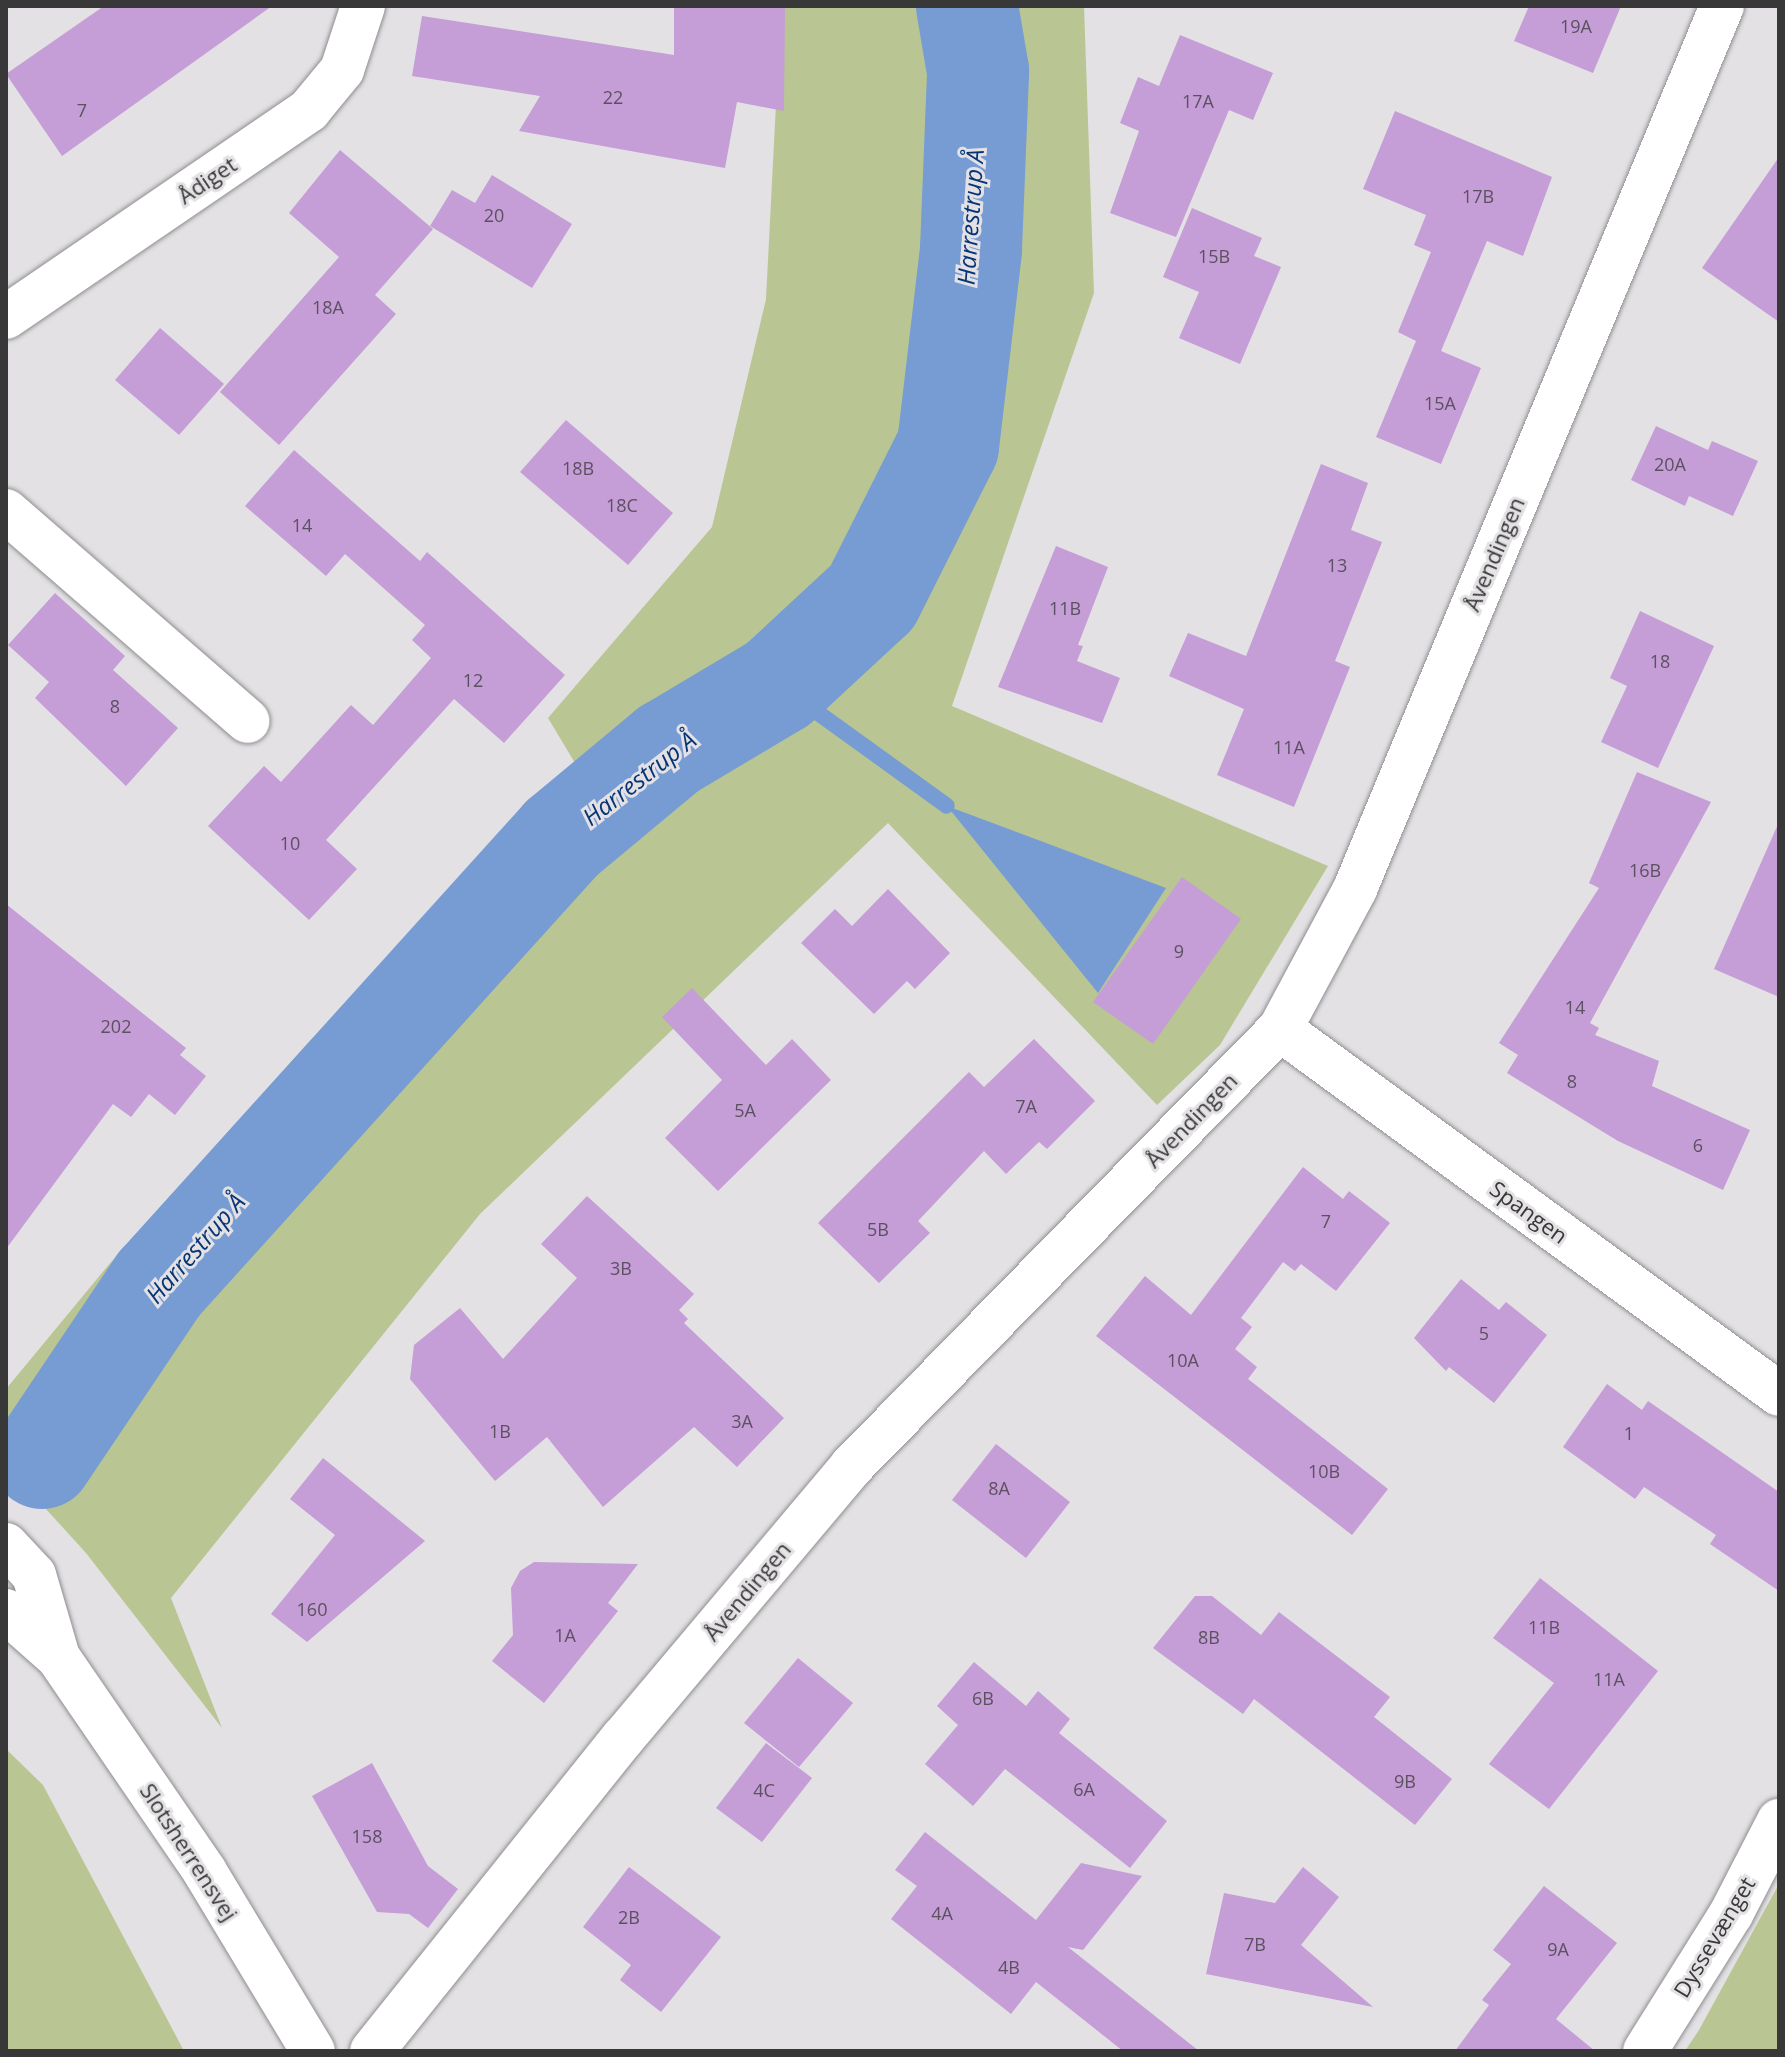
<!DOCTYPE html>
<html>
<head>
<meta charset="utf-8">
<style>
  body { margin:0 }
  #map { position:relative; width:1785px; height:2057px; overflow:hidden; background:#e3e1e4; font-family:"Open Sans",sans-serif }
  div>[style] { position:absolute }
  .green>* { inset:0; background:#b9c693 }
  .water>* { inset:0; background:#779bd3 }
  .stream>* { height:16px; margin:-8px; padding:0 8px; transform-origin:8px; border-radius:8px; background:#779bd3 }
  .river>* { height:102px; margin:-51px; padding:0 51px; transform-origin:51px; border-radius:51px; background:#779bd3 }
  .building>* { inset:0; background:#c59dd7 }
  .roads { filter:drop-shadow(0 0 2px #8f8d90) drop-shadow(0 0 2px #8f8d90) }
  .minor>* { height:44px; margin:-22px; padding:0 22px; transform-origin:22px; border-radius:22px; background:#fff }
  span { translate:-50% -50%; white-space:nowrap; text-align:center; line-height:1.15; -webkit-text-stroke:6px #e3e1e4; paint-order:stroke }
  .number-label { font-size:18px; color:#5c5160 }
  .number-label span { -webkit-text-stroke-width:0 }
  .street-label { font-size:22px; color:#393839 }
  .water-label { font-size:24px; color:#063475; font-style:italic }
  .frame { position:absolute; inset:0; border:8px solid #393839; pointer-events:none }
</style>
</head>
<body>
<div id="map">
  <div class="green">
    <div style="clip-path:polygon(781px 6px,1084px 6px,1094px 293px,952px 706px,1328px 866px,1220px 1045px,1157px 1105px,888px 823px,480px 1214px,171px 1598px,222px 1728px,86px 1553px,6px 1465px,6px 1389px,111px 1262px,308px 1043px,578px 768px,548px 718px,712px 527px,766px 299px)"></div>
    <div style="clip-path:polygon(6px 1749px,43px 1785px,184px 2051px,6px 2051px)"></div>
    <div style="clip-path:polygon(1779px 1884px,1779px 2051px,1685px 2051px,1699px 2030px)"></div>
  </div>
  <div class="water">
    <div style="clip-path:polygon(947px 806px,1166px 888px,1098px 993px)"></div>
  </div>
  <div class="stream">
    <div style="left:778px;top:684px;width:208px;rotate:35.8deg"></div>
  </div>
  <div class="river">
    <div style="left:42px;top:1458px;width:210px;rotate:-56.1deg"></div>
    <div style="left:159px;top:1284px;width:601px;rotate:-47.9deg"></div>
    <div style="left:562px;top:838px;width:139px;rotate:-39.8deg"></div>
    <div style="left:669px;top:749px;width:127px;rotate:-30.8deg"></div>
    <div style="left:778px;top:684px;width:128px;rotate:-42.8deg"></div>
    <div style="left:872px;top:597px;width:169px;rotate:-63.3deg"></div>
    <div style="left:948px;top:446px;width:198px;rotate:-83.3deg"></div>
    <div style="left:971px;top:249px;width:178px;rotate:-87.7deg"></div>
    <div style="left:978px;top:71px;width:66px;rotate:-99.6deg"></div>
  </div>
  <div class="building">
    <div style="clip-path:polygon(104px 6px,272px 6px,62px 156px,6px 74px)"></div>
    <div style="clip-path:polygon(674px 6px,785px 6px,784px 111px,737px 102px,725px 168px,519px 131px,540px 96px,412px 76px,422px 16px,674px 55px)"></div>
    <div style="clip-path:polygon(1529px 6px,1621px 6px,1593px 73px,1514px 41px)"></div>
    <div style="clip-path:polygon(1180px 35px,1273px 73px,1253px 120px,1229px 110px,1176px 237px,1110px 213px,1139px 131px,1120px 123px,1138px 77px,1159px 86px)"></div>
    <div style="clip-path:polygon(1395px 111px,1552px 177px,1523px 256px,1487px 241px,1441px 351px,1481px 368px,1441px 464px,1376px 437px,1416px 341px,1398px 332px,1431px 252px,1414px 245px,1426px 215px,1363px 189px)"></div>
    <div style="clip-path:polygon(340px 150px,433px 229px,375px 295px,396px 314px,279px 445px,220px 392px,339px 257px,289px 213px)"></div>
    <div style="clip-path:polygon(1779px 157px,1779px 322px,1702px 268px)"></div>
    <div style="clip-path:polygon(492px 175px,572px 224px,532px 288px,430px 226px,452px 190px,475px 203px)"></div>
    <div style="clip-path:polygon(1192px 208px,1262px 238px,1254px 256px,1281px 267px,1240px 364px,1179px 338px,1199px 292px,1163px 277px)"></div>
    <div style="clip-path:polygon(160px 328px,224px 384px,179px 435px,115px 380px)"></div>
    <div style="clip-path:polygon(566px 420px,673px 513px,628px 565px,520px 472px)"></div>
    <div style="clip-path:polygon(1656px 426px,1708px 450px,1712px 441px,1758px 461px,1733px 516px,1689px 496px,1685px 506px,1631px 480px)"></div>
    <div style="clip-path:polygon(294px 450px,420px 561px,427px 552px,565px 675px,504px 743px,454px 699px,326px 840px,357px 869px,309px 920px,208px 826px,264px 766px,281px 782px,351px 705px,373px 725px,431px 658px,412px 640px,425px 625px,345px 554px,326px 576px,245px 506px)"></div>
    <div style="clip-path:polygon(1321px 464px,1368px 483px,1351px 530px,1382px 542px,1335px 661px,1350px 667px,1294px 807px,1217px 775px,1244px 709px,1169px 676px,1188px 633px,1246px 656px)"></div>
    <div style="clip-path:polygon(1056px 546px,1108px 567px,1078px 645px,1083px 646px,1077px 661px,1120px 678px,1102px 723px,998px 687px)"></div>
    <div style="clip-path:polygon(55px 593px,125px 656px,113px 670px,178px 728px,126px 786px,35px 698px,49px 682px,8px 645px)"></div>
    <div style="clip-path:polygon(1640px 611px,1714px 646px,1658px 768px,1601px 742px,1627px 686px,1610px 678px)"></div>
    <div style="clip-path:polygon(1637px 772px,1711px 802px,1590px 1023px,1599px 1028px,1595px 1035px,1659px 1061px,1652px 1086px,1750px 1130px,1723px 1190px,1618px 1141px,1507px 1073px,1518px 1055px,1499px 1043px,1599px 888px,1589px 883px)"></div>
    <div style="clip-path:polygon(1779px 822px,1779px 997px,1714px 969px)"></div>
    <div style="clip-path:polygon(1182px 877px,1241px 919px,1153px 1044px,1093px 1002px)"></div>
    <div style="clip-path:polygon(888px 889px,950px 953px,915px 989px,907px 981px,874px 1014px,801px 943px,835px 909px,852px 926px)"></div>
    <div style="clip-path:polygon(6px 904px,186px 1048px,180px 1055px,206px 1076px,175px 1115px,149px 1094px,131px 1117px,113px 1104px,6px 1249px)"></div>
    <div style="clip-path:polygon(692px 988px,766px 1065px,792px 1039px,831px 1080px,718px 1191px,665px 1138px,722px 1080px,662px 1017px)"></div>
    <div style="clip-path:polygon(1034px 1039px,1095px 1101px,1047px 1149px,1039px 1142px,1006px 1174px,984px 1151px,918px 1221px,930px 1233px,879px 1283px,818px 1223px,969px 1072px,984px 1087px)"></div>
    <div style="clip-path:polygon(1303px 1167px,1343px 1199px,1349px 1191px,1390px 1223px,1336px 1291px,1301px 1264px,1295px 1271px,1283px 1262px,1241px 1318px,1252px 1327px,1235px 1349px,1257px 1367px,1248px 1379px,1388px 1489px,1352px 1535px,1096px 1336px,1145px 1276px,1191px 1315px)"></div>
    <div style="clip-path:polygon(587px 1196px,694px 1294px,679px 1310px,688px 1319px,684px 1323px,784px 1418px,737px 1467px,694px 1427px,603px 1507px,547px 1437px,495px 1481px,410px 1379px,414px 1345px,460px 1308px,503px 1359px,577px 1278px,541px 1244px)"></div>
    <div style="clip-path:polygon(1461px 1279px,1499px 1310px,1506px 1302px,1547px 1335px,1494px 1403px,1449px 1367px,1446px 1371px,1414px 1338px)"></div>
    <div style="clip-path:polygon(1607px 1384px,1642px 1410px,1648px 1401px,1779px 1492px,1779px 1591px,1710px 1544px,1716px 1535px,1644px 1487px,1635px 1499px,1563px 1447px)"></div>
    <div style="clip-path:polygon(996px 1444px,1070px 1502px,1026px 1558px,952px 1500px)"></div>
    <div style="clip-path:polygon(323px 1458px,425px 1541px,307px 1642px,271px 1614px,335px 1535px,290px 1499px)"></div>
    <div style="clip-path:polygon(534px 1562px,638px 1564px,608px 1603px,618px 1611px,544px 1703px,492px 1661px,513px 1635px,511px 1588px,520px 1571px)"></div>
    <div style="clip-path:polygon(1540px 1578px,1658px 1671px,1549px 1809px,1489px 1764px,1554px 1683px,1493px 1638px)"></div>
    <div style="clip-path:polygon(1195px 1596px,1212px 1596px,1261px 1635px,1279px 1612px,1390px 1697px,1374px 1717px,1452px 1779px,1415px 1825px,1254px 1699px,1243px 1714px,1153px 1648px)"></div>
    <div style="clip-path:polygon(798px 1658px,853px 1703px,799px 1767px,744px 1723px)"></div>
    <div style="clip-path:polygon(974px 1662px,1026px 1706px,1038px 1691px,1070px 1719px,1059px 1733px,1167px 1821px,1130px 1868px,1005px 1769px,973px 1806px,925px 1764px,958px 1725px,937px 1706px)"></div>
    <div style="clip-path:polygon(766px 1743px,812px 1778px,762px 1842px,716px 1808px)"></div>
    <div style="clip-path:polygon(372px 1763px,428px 1866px,458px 1889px,428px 1928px,409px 1914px,377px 1912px,312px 1796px)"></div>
    <div style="clip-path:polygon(925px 1832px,1036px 1920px,1081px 1863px,1142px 1876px,1083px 1950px,1068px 1947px,1199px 2051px,1123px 2051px,1036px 1982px,1011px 2014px,891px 1919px,917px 1886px,895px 1870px)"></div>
    <div style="clip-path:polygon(629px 1867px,721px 1937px,661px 2012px,620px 1980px,631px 1965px,583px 1927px)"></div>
    <div style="clip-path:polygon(1303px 1867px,1339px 1897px,1301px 1945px,1373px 2007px,1206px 1974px,1224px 1893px,1275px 1903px)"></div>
    <div style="clip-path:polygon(1544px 1886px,1617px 1943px,1556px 2019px,1595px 2051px,1455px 2051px,1489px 2005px,1482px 2000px,1511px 1964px,1493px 1950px)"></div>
  </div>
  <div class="roads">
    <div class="minor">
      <div style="left:6px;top:317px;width:367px;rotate:-34.3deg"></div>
      <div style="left:309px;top:110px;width:52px;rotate:-50.5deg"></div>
      <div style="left:342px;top:70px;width:67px;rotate:-71.8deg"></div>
      <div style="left:6px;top:511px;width:320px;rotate:41deg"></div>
      <div style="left:1280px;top:1029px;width:618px;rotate:36.18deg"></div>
      <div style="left:6px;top:1545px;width:41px;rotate:47deg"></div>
      <div style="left:34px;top:1575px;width:85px;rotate:73.7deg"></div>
      <div style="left:6px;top:1611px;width:69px;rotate:41.5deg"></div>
      <div style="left:58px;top:1657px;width:260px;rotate:55.6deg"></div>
      <div style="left:205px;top:1872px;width:209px;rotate:58.9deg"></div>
      <div style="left:372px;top:2051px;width:401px;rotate:-51.3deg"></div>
      <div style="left:623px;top:1738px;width:356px;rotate:-49.9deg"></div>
      <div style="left:852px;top:1466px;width:612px;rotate:-45.6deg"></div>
      <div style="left:1280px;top:1029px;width:159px;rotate:-61.8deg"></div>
      <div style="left:1355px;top:889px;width:956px;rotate:-67.43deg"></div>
      <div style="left:1645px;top:2051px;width:162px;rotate:-57.9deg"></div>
      <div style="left:1731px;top:1914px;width:105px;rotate:-62.7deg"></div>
    </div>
  </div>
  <div class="number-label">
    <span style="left:1576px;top:26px">19A</span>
    <span style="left:613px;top:97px">22</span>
    <span style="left:1198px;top:101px">17A</span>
    <span style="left:82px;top:110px">7</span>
    <span style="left:1478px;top:196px">17B</span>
    <span style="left:494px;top:215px">20</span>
    <span style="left:1214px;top:256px">15B</span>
    <span style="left:328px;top:307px">18A</span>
    <span style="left:1440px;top:403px">15A</span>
    <span style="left:1670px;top:464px">20A</span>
    <span style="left:578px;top:468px">18B</span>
    <span style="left:622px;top:505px">18C</span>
    <span style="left:302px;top:525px">14</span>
    <span style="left:1337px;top:565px">13</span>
    <span style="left:1065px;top:608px">11B</span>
    <span style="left:1660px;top:661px">18</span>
    <span style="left:473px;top:680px">12</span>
    <span style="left:115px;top:706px">8</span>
    <span style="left:1289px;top:747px">11A</span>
    <span style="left:290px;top:843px">10</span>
    <span style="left:1645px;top:870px">16B</span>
    <span style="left:1179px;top:951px">9</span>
    <span style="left:1575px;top:1007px">14</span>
    <span style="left:116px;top:1026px">202</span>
    <span style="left:1572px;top:1081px">8</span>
    <span style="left:1026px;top:1106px">7A</span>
    <span style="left:745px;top:1110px">5A</span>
    <span style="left:1698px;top:1145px">6</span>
    <span style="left:1326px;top:1221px">7</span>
    <span style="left:878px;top:1229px">5B</span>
    <span style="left:621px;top:1268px">3B</span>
    <span style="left:1484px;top:1333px">5</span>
    <span style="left:1183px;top:1360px">10A</span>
    <span style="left:742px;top:1421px">3A</span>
    <span style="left:500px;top:1431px">1B</span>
    <span style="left:1629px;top:1433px">1</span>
    <span style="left:1324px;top:1471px">10B</span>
    <span style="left:999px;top:1488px">8A</span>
    <span style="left:312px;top:1609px">160</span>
    <span style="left:1544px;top:1627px">11B</span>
    <span style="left:565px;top:1635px">1A</span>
    <span style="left:1209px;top:1637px">8B</span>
    <span style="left:1609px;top:1679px">11A</span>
    <span style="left:983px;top:1698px">6B</span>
    <span style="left:1405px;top:1781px">9B</span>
    <span style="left:1084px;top:1789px">6A</span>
    <span style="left:764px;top:1790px">4C</span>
    <span style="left:367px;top:1836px">158</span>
    <span style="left:942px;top:1913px">4A</span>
    <span style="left:629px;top:1917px">2B</span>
    <span style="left:1255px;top:1944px">7B</span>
    <span style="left:1558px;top:1949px">9A</span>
    <span style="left:1009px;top:1967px">4B</span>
  </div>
  <div class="street-label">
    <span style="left:207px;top:180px;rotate:-34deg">Ådiget</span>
    <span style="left:1494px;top:554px;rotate:-67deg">Åvendingen</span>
    <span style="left:1191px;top:1120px;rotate:-46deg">Åvendingen</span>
    <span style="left:1529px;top:1212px;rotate:36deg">Spangen</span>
    <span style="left:747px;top:1591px;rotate:-50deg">Åvendingen</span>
    <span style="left:189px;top:1852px;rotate:57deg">Slotsherrensvej</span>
    <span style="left:1714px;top:1937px;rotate:-59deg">Dyssevænget</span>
  </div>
  <div class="water-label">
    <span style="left:970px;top:217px;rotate:-86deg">Harrestrup Å</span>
    <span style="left:639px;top:778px;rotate:-38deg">Harrestrup Å</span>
    <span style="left:195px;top:1248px;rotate:-49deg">Harrestrup Å</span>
  </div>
  <div class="frame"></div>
</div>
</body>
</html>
